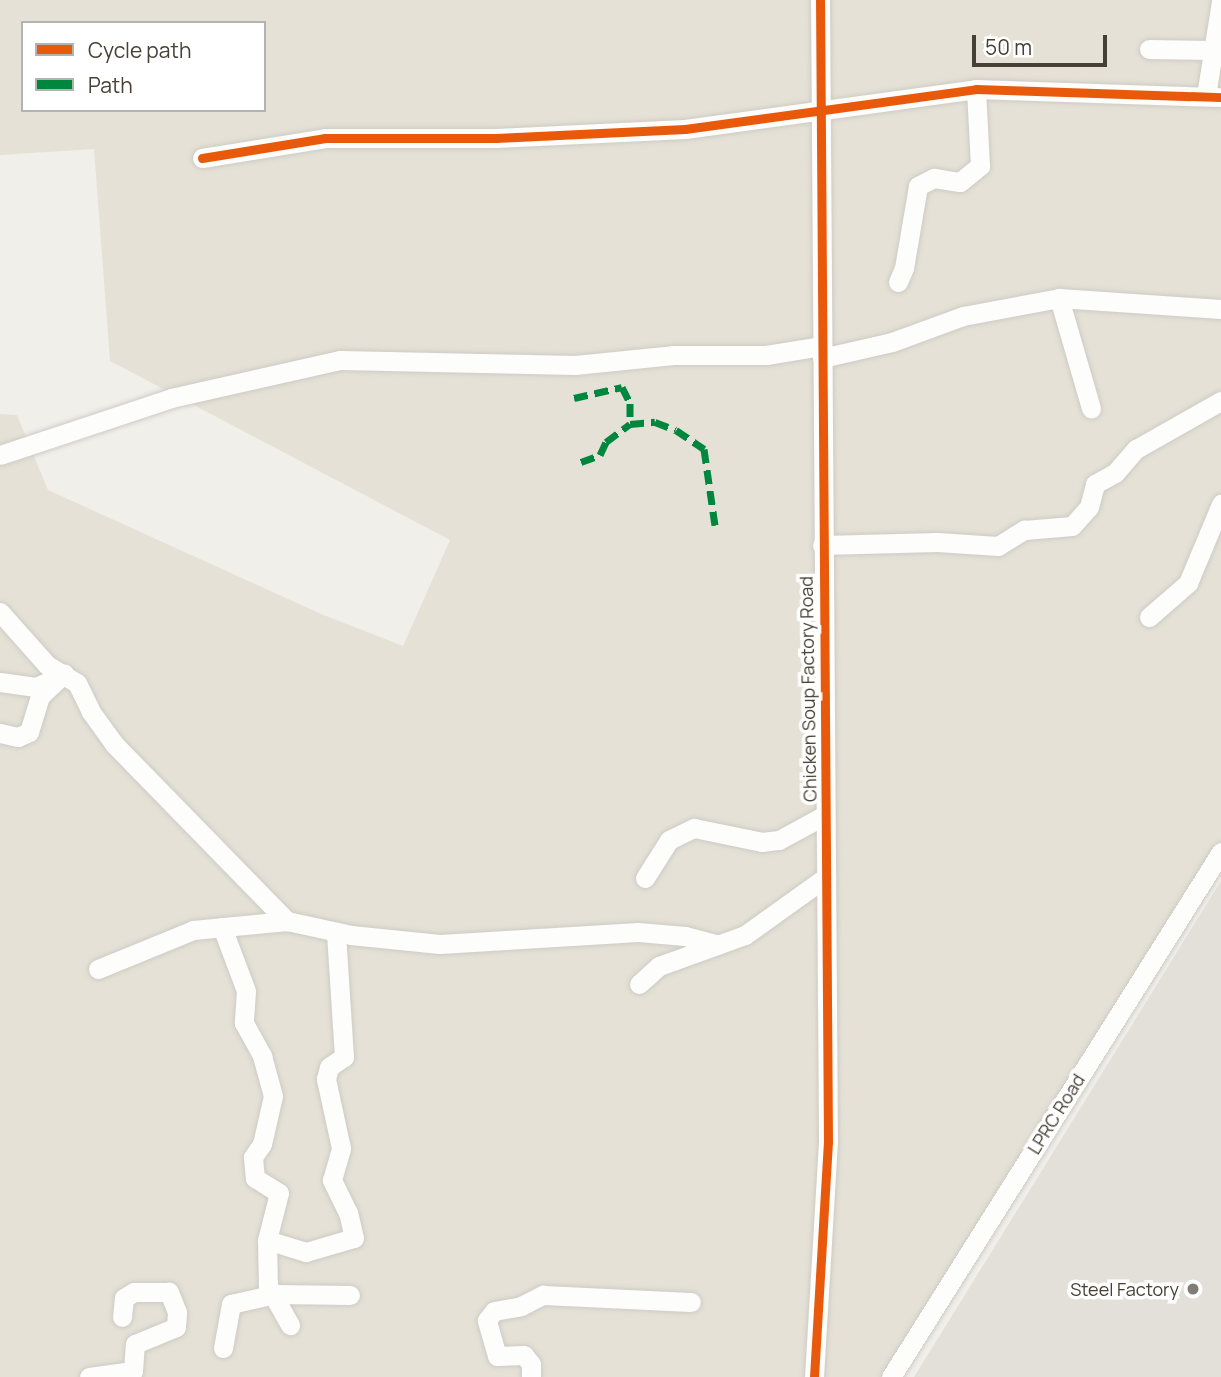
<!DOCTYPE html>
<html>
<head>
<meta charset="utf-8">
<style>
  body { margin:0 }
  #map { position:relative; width:1221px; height:1377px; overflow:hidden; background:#f0efea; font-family:Manrope,sans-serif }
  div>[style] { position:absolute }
  .residential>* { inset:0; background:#e5e1d6 }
  .industrial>* { inset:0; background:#e3e0da }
  .roads { filter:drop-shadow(0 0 2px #cdcbc5) drop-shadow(0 0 2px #cdcbc5) }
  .minor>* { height:19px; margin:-9.5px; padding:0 9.5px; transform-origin:9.5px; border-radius:9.5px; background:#fdfdfc }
  .quiet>* { height:7px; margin-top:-3.5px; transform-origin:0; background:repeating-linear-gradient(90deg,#00873e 0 14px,transparent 0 21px) }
  .cycleway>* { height:9px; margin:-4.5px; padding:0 4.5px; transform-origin:4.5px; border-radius:4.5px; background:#e8590c }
  .dots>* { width:19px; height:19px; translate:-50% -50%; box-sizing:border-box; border:4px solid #fff; border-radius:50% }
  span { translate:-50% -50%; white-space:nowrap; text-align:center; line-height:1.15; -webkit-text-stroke:7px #fff; paint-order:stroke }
  .street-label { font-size:18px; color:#474034 }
  .poi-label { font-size:18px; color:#474034 }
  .right { translate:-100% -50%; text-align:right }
  .legend { position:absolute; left:21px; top:21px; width:245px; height:91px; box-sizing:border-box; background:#fff; border:2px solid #b5b3ae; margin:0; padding:9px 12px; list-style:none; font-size:21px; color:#474034 }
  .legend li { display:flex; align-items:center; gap:14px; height:35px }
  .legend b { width:35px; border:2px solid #b5b3ae }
  .scale { position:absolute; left:972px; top:35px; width:135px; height:32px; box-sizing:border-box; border:4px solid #474034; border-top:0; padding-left:9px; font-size:21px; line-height:24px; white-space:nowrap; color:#474034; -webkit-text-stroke:5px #fff; paint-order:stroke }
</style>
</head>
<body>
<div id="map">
  <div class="residential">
    <div style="clip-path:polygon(evenodd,0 0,1221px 0,1221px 841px,1128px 989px,902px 1377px,0 1377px,0 414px,17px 415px,48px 490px,321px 614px,403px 646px,450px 540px,110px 361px,94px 149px,0 155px,0 0,23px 23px,264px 23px,264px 110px,23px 110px,23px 23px)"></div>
  </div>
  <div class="industrial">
    <div style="clip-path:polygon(1221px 881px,1221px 1377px,914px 1377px)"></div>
  </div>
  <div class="roads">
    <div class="minor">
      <div style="left:1149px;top:49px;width:62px;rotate:0.9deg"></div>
      <div style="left:1206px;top:96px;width:96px;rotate:-81deg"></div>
      <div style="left:202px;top:158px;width:125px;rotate:-9.2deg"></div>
      <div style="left:325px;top:138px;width:171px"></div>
      <div style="left:496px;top:138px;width:189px;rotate:-2.7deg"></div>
      <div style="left:685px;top:129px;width:294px;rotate:-7.8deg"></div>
      <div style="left:976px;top:89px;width:245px;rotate:1.9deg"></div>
      <div style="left:898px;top:282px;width:15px;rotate:-67deg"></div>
      <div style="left:904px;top:268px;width:83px;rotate:-80.3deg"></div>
      <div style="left:918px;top:186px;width:18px;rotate:-27deg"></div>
      <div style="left:934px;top:178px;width:26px;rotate:9deg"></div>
      <div style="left:960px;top:182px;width:26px;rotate:-39deg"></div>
      <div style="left:980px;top:166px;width:77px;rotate:-93deg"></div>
      <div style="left:1059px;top:298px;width:115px;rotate:73.8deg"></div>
      <div style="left:822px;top:358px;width:72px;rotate:-12.9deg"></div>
      <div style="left:892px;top:342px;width:76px;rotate:-20.1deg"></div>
      <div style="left:963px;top:316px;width:98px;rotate:-10.6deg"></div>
      <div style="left:1059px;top:298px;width:162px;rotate:3.9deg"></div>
      <div style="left:0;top:455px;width:180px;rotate:-18.4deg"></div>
      <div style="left:171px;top:398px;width:173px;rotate:-12.7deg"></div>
      <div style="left:340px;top:360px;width:235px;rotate:1.2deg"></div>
      <div style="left:575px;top:365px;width:99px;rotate:-5.8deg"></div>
      <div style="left:673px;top:355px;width:93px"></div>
      <div style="left:766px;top:355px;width:57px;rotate:-9.1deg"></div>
      <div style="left:822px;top:545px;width:115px;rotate:-1.5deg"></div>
      <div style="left:937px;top:542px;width:61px;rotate:3.8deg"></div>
      <div style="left:998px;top:546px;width:31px;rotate:-32deg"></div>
      <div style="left:1024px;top:530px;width:48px;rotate:-4.8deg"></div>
      <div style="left:1072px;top:526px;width:25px;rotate:-48deg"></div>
      <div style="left:1089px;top:507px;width:24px;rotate:-75deg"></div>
      <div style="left:1095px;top:484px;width:23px;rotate:-29deg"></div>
      <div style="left:1115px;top:473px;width:32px;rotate:-49deg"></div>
      <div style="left:1136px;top:449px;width:98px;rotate:-29.5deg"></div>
      <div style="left:0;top:612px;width:71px;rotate:48.4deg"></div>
      <div style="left:47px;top:665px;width:35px;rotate:31deg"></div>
      <div style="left:77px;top:683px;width:32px;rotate:64deg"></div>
      <div style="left:91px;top:712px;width:39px;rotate:54deg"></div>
      <div style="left:114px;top:744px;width:248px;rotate:45.7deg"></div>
      <div style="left:1149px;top:617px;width:52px;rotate:-41.1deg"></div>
      <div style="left:1188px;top:583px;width:86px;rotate:-67.3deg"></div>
      <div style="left:0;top:682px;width:36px;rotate:8deg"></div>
      <div style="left:36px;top:687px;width:20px;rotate:-24deg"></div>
      <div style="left:0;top:733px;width:18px;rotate:13deg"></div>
      <div style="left:18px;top:737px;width:12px;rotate:-24deg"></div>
      <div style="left:29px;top:732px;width:38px;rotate:-73deg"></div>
      <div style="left:40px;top:696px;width:33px;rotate:-43deg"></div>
      <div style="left:645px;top:878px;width:45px;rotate:-57.7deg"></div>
      <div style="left:669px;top:840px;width:28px;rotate:-26deg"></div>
      <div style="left:694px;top:828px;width:69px;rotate:11.6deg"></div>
      <div style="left:762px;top:842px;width:17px;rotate:-7deg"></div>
      <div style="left:779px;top:840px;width:52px;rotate:-28.5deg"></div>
      <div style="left:222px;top:927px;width:68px;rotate:69.4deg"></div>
      <div style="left:246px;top:991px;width:32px;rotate:94deg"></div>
      <div style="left:244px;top:1023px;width:38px;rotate:61deg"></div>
      <div style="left:262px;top:1056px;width:41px;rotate:74.6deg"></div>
      <div style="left:273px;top:1096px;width:49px;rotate:102.9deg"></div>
      <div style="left:262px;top:1144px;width:16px;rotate:125deg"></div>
      <div style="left:253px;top:1157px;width:21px;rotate:85deg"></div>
      <div style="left:255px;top:1178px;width:28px;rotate:32deg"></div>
      <div style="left:279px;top:1193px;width:49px;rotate:104.3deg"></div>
      <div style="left:267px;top:1240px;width:46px;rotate:88.8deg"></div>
      <div style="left:268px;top:1286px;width:45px;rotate:60.6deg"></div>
      <div style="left:98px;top:969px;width:103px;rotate:-22.3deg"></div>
      <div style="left:193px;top:930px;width:94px;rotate:-5.5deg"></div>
      <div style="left:287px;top:921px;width:66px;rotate:12.3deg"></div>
      <div style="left:351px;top:935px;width:89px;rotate:5.8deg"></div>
      <div style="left:440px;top:944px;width:198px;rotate:-3.5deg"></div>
      <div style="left:638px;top:932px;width:47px;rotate:4.9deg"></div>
      <div style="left:685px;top:936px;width:34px;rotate:15deg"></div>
      <div style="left:639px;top:984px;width:27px;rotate:-42deg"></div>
      <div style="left:659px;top:966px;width:91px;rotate:-19.8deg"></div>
      <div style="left:745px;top:935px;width:100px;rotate:-35.6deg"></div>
      <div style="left:267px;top:1240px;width:41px;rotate:17.1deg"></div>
      <div style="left:306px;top:1252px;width:50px;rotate:-16.3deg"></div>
      <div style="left:354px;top:1238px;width:26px;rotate:-103deg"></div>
      <div style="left:348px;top:1213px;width:37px;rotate:-116deg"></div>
      <div style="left:332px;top:1180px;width:33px;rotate:-74deg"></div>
      <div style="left:341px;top:1148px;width:71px;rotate:-102.3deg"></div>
      <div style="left:326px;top:1079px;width:12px;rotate:-76deg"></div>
      <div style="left:329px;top:1067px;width:18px;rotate:-34deg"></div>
      <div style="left:344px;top:1057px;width:125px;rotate:-93.7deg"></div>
      <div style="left:223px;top:1348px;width:45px;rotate:-79.7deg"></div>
      <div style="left:231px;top:1304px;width:45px;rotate:-12.8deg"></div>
      <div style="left:275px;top:1294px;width:75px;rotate:0.8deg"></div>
      <div style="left:89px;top:1377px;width:44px;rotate:-7.8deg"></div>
      <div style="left:133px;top:1371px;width:27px;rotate:-86deg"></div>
      <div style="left:135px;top:1344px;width:44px;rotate:-22.5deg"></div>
      <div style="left:176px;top:1327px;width:15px;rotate:-86deg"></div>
      <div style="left:177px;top:1312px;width:22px;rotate:-112deg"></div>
      <div style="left:169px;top:1292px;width:35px;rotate:180deg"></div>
      <div style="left:134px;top:1292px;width:12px;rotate:149deg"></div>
      <div style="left:124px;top:1298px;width:19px;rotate:96deg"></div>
      <div style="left:531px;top:1377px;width:13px;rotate:-90deg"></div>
      <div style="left:531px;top:1364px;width:11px;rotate:-128deg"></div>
      <div style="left:524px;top:1355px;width:27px;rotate:178deg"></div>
      <div style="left:497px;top:1356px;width:37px;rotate:-106deg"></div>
      <div style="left:487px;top:1320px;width:11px;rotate:-52deg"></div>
      <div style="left:494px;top:1311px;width:27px;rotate:-10deg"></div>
      <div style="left:521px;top:1306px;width:25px;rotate:-27deg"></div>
      <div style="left:543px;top:1295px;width:148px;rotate:2.7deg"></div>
      <div style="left:814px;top:1377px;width:235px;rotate:-86.6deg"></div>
      <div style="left:828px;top:1142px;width:1142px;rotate:-90.4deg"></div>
      <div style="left:891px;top:1377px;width:620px;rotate:-57.85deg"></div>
    </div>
  </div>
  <div class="quiet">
    <div style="left:574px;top:398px;width:49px;rotate:-12.9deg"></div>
    <div style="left:622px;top:387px;width:18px;rotate:63deg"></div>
    <div style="left:630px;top:403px;width:21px;rotate:90deg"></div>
    <div style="left:581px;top:462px;width:20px;rotate:-20deg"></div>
    <div style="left:600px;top:455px;width:14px;rotate:-65deg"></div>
    <div style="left:606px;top:442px;width:30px;rotate:-37deg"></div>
    <div style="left:630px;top:424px;width:25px;rotate:-5deg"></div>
    <div style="left:655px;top:422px;width:22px;rotate:21deg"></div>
    <div style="left:676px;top:430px;width:34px;rotate:34deg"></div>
    <div style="left:704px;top:449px;width:77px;rotate:81.8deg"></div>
  </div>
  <div class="cycleway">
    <div style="left:202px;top:158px;width:125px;rotate:-9.2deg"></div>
    <div style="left:325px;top:138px;width:171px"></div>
    <div style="left:496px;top:138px;width:189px;rotate:-2.7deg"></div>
    <div style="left:685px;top:129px;width:294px;rotate:-7.8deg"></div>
    <div style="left:976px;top:89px;width:245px;rotate:1.9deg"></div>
    <div style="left:814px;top:1377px;width:235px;rotate:-86.6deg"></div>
    <div style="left:828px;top:1142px;width:1142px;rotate:-90.4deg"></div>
  </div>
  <div class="dots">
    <div style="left:1193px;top:1289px;background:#827d74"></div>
  </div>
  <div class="street-label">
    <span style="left:808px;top:689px;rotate:-91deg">Chicken Soup Factory Road</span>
    <span style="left:1056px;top:1114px;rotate:-58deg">LPRC Road</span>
  </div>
  <div class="poi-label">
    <span class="right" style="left:1179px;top:1289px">Steel Factory</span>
  </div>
  <ul class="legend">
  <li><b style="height:9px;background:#e8590c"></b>Cycle path</li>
  <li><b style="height:9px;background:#00873e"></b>Path</li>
  </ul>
  <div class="scale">50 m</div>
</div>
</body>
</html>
